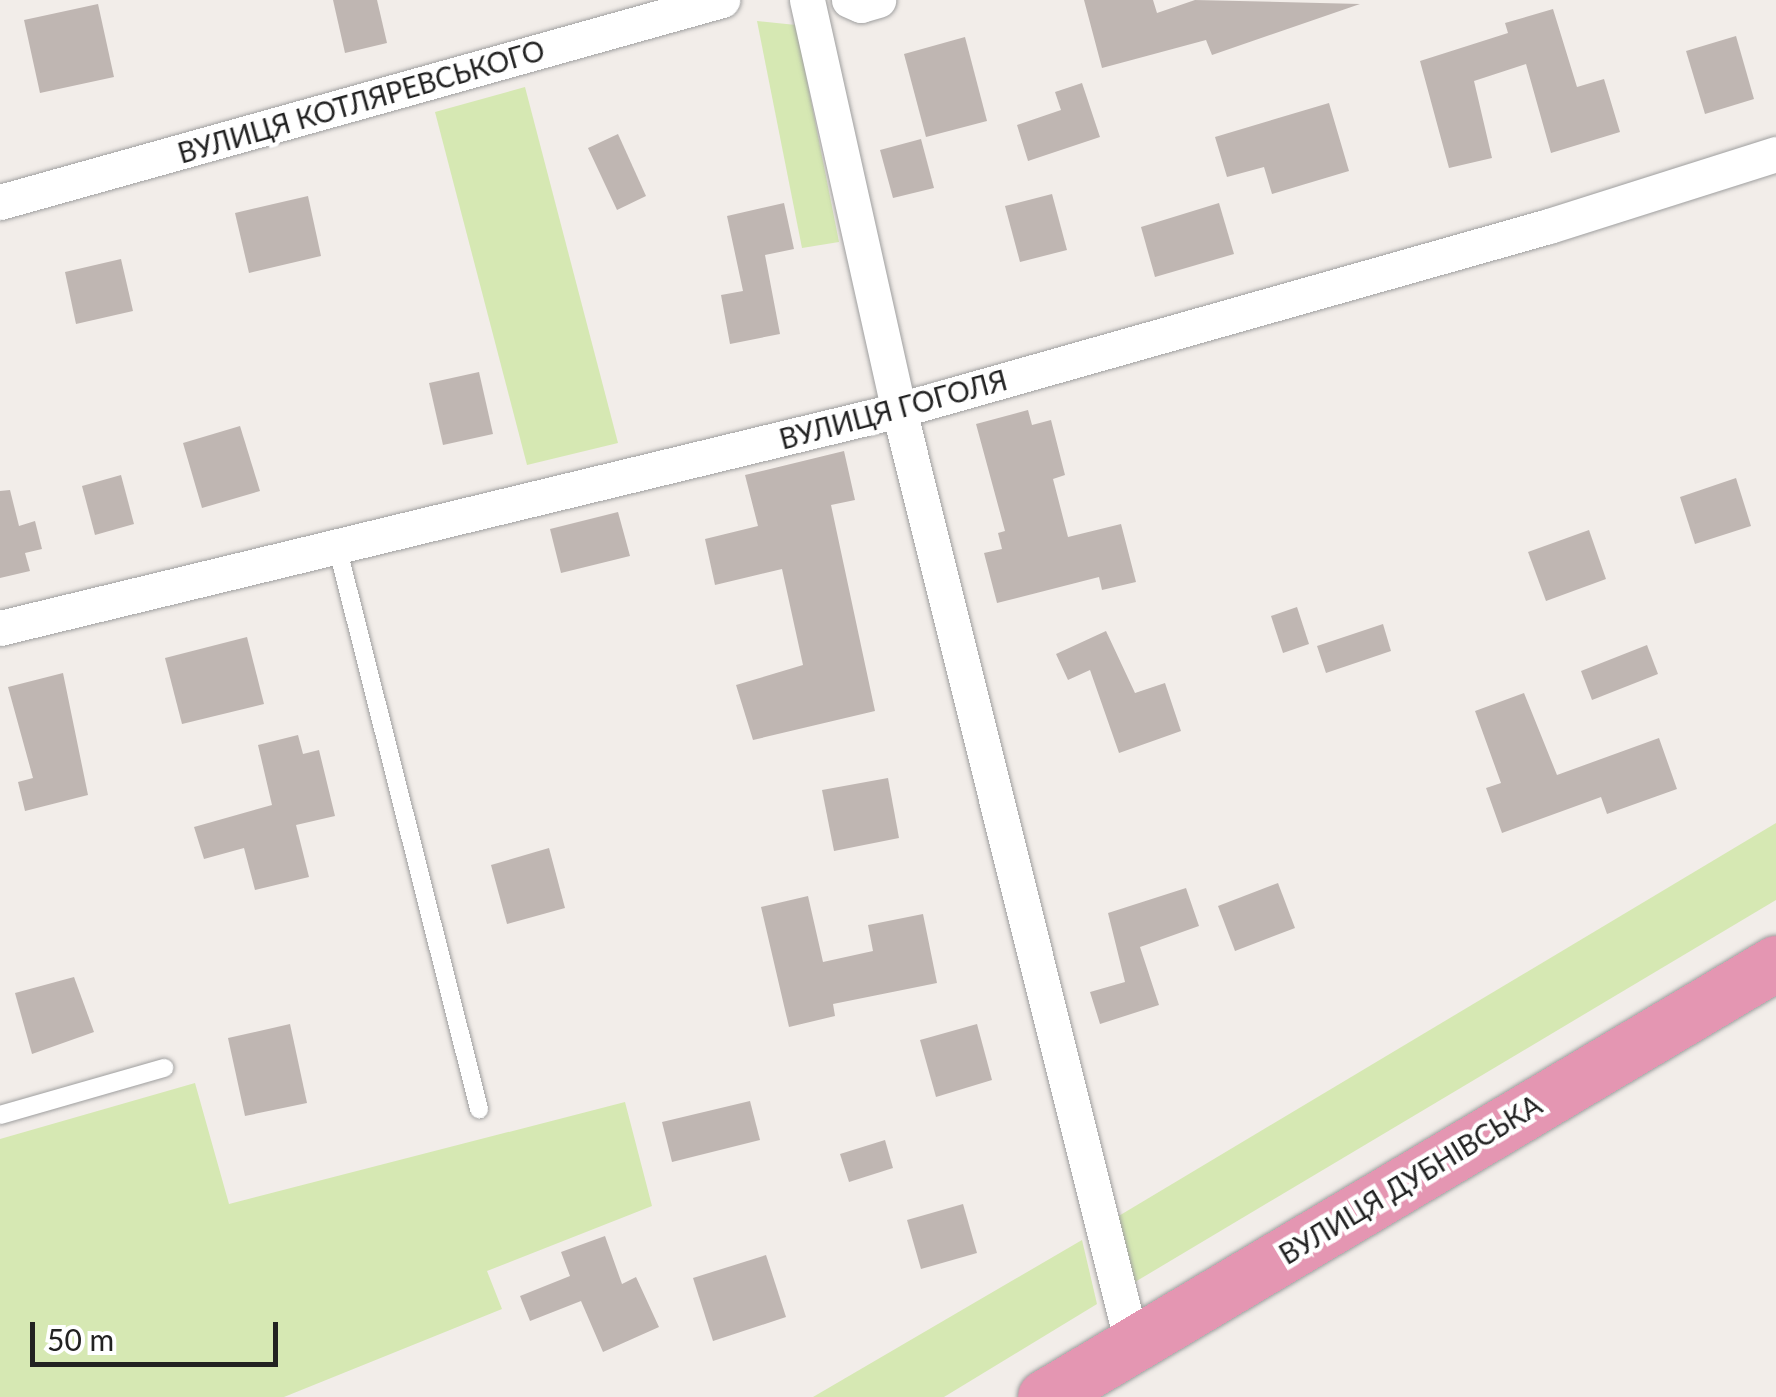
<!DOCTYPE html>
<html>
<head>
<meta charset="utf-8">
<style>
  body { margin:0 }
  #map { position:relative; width:1776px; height:1397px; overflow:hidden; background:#f2ede9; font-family:Lato,sans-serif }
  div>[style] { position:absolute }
  .grass>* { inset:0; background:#d6e8b3 }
  .building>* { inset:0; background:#bfb6b2 }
  .roads { filter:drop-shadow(0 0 2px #9f9f9f) drop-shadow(0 0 2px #9f9f9f) }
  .lane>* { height:18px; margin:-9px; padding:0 9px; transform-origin:9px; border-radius:9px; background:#fff }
  .street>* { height:35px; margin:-17.5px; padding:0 17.5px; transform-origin:17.5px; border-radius:17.5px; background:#fff }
  .highway>* { height:55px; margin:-27.5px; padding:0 27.5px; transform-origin:27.5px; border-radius:27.5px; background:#e496b2 }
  span { translate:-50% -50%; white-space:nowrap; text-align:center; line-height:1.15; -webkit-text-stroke:9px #fff; paint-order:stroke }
  .street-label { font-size:28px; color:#222 }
  .scale { position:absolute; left:30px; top:1322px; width:248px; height:45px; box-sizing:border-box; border:5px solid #222; border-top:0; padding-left:12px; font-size:30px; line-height:35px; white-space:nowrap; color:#222; -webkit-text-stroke:8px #fff; paint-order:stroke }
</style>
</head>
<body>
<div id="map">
  <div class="grass">
    <div style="clip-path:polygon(757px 21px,796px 25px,839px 242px,802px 248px)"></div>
    <div style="clip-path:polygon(525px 87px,618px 443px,527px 465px,435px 112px)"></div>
    <div style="clip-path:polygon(1776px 823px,1776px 900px,1135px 1282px,1117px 1217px)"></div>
    <div style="clip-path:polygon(195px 1083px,229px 1204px,625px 1102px,652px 1206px,487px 1271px,502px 1309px,284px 1397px,0 1397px,0 1139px)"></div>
    <div style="clip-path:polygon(1082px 1240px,1097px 1304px,944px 1397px,813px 1397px)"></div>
  </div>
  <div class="building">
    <div style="clip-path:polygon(333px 0,377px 0,387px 43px,345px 53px)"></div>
    <div style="clip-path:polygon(1084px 0,1153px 0,1157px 13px,1195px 0,1360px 4px,1212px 55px,1206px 40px,1102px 68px)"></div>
    <div style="clip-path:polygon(98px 4px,114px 77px,40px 93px,24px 20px)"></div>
    <div style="clip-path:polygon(1553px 9px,1577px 87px,1604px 79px,1620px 132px,1551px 153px,1526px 64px,1474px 81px,1492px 158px,1449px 168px,1420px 61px,1508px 33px,1505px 23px)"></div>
    <div style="clip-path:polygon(1736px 36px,1754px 99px,1705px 114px,1686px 51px)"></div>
    <div style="clip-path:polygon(965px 37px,987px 121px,926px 137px,904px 54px)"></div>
    <div style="clip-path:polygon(1082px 83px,1100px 137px,1028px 161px,1017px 125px,1061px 110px,1055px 92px)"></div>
    <div style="clip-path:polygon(1329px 103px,1349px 171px,1272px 194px,1264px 167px,1227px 177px,1215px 137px)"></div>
    <div style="clip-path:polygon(618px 134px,646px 196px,617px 210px,588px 148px)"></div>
    <div style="clip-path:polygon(921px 139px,934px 188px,893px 198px,880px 150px)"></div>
    <div style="clip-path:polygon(1052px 194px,1067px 250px,1020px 262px,1005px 206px)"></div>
    <div style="clip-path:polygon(308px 196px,321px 256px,249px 273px,235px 213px)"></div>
    <div style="clip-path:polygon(784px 203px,794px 249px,765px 255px,780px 334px,730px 344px,721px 295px,743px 291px,727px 216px)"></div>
    <div style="clip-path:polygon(1219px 203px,1234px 254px,1155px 277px,1141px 227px)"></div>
    <div style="clip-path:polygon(121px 259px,133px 311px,76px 324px,65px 272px)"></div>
    <div style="clip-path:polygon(479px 372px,493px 434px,443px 445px,429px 383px)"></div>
    <div style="clip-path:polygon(1028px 410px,1032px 425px,1051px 420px,1065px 475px,1053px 479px,1068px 537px,1121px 524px,1136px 582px,1102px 590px,1099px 577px,997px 603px,984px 553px,1002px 549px,998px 533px,1005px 531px,976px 424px)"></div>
    <div style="clip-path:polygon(240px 426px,260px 491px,202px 508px,183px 443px)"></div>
    <div style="clip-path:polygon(844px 451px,855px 500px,831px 505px,875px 711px,753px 740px,736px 685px,803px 665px,782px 569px,715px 585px,705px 539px,758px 526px,745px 475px)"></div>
    <div style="clip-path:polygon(121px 475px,134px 524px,95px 535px,82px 486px)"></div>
    <div style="clip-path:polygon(1736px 478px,1751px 526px,1695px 544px,1680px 497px)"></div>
    <div style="clip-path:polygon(10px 490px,19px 526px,35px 521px,42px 549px,25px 553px,30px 571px,0 578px,0 491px)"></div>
    <div style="clip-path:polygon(618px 512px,630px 556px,561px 573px,550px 529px)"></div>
    <div style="clip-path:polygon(1589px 530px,1606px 579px,1546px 601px,1528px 552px)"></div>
    <div style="clip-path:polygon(1297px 607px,1309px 644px,1283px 653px,1271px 616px)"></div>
    <div style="clip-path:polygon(1383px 624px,1391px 651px,1326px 673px,1317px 646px)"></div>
    <div style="clip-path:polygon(1106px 631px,1135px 693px,1165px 683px,1181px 731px,1119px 753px,1090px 670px,1068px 680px,1056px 654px)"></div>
    <div style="clip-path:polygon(247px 637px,264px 704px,182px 724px,165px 658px)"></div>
    <div style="clip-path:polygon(1647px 645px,1658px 674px,1592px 700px,1581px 671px)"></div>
    <div style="clip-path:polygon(63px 673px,88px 795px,25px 811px,18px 782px,33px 778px,8px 687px)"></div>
    <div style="clip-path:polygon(1524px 693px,1557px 775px,1659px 738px,1677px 789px,1607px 814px,1601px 797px,1502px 833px,1486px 788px,1501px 783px,1475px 711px)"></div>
    <div style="clip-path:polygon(298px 735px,303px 754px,319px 750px,335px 816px,296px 825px,309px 877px,255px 890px,244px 848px,204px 859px,194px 827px,272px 805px,258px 745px)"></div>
    <div style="clip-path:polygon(888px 778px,899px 838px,834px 851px,822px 790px)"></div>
    <div style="clip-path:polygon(549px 848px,565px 908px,507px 924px,491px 865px)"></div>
    <div style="clip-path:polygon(1278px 883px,1295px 928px,1235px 951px,1218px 906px)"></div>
    <div style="clip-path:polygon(1186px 888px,1199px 926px,1140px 947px,1159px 1005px,1100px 1024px,1090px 992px,1125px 982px,1108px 913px)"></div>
    <div style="clip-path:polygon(808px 896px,823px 962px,873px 951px,868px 925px,923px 914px,937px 983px,833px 1004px,835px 1016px,789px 1027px,761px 907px)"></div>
    <div style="clip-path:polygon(74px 977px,94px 1032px,32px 1054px,15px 993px)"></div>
    <div style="clip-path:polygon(290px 1024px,307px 1103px,245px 1116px,228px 1038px)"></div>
    <div style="clip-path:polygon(977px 1024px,992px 1080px,936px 1097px,920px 1040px)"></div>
    <div style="clip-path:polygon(750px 1101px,760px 1140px,672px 1162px,662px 1122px)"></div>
    <div style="clip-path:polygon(885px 1140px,893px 1168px,849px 1182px,840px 1154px)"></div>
    <div style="clip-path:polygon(963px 1204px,977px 1253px,921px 1269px,907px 1220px)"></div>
    <div style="clip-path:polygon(605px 1236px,622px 1284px,636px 1277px,659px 1327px,603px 1352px,581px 1301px,530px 1321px,520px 1296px,570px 1276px,561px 1252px)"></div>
    <div style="clip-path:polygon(766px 1255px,786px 1317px,713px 1341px,693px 1278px)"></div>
  </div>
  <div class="roads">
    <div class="lane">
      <div style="left:337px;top:546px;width:581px;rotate:75.84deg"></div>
      <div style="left:0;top:1115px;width:171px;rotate:-16deg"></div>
    </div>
    <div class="street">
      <div style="left:807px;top:0;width:420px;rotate:77.4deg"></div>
      <div style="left:899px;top:410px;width:963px;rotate:75.99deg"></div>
      <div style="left:849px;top:0;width:13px;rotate:23deg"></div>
      <div style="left:861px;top:5px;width:18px;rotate:-16deg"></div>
      <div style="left:0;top:202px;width:750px;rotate:-15.63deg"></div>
      <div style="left:0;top:628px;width:925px;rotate:-13.63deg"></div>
      <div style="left:899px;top:410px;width:676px;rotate:-15.81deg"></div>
      <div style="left:1549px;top:226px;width:238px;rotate:-17.6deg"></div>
    </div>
    <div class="highway">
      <div style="left:1045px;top:1397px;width:850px;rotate:-30.7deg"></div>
    </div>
  </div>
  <div class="street-label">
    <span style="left:361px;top:101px;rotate:-16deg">ВУЛИЦЯ КОТЛЯРЕВСЬКОГО</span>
    <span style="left:893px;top:409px;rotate:-15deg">ВУЛИЦЯ ГОГОЛЯ</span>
    <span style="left:1410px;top:1179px;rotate:-31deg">ВУЛИЦЯ ДУБНІВСЬКА</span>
  </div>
  <div class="scale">50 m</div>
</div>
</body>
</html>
